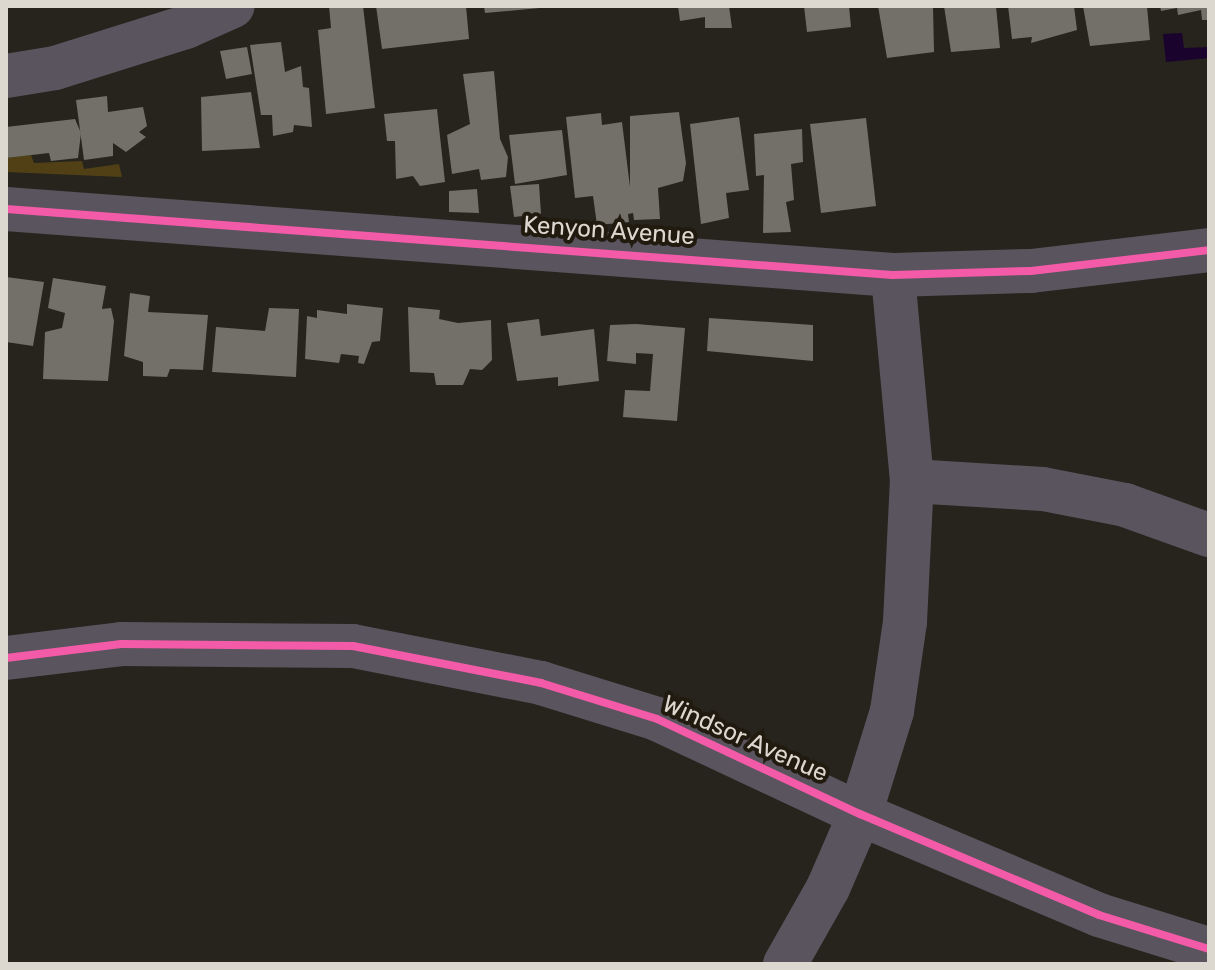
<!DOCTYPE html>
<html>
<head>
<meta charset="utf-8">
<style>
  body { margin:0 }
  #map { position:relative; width:1215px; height:970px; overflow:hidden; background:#26241d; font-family:Rubik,sans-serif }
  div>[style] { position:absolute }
  .green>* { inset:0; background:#514016 }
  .water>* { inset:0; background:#1a032d }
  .building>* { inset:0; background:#727069 }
  .minor>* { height:44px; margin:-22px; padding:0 22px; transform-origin:22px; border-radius:22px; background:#5a545f }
  .cycleway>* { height:8px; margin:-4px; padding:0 4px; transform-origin:4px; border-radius:4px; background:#f35aa7 }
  span { translate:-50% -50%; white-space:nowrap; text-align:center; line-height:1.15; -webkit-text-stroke:8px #211b0f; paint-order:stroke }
  .street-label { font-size:24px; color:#dcd8d0 }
  .frame { position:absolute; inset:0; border:8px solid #dcd8d0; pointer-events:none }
</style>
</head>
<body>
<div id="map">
  <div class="green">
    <div style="clip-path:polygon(31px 155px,34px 163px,82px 161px,84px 169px,119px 164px,122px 177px,6px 172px,6px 158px)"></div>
  </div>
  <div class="water">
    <div style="clip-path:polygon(1182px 33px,1184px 48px,1209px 47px,1209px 58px,1166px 62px,1163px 34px)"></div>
  </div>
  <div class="building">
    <div style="clip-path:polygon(329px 6px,363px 6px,375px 108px,326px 114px,318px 30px,331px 28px)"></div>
    <div style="clip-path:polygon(376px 6px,466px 6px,469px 39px,382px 49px)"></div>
    <div style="clip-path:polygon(484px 6px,540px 6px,540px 8px,485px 13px)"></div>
    <div style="clip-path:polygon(678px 6px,729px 6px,732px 28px,705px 28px,705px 17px,680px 21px)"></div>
    <div style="clip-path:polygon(804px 6px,849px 6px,851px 27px,807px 32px)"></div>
    <div style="clip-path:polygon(878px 6px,933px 6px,934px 52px,887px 58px)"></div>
    <div style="clip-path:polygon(944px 6px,996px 6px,1000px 48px,951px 52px)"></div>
    <div style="clip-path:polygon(1008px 6px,1074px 6px,1077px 30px,1031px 43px,1032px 37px,1012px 39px)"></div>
    <div style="clip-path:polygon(1083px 6px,1147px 6px,1150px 40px,1090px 46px)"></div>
    <div style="clip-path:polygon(1160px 6px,1209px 6px,1209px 20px,1202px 20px,1201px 10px,1178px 15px,1177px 8px,1161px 11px)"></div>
    <div style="clip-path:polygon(281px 42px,285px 72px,301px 66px,303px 87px,309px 88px,312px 127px,294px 125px,293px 132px,273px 136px,272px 115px,261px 115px,250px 45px)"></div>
    <div style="clip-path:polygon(247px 47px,252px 74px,226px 79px,220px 51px)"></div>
    <div style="clip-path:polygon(494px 71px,500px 139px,508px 157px,506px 177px,481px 180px,479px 169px,452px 174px,447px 135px,470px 124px,463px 74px)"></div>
    <div style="clip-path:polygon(251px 92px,260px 148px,202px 151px,201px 97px)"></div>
    <div style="clip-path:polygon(107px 96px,108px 112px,143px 107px,147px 126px,139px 132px,146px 137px,126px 152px,113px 143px,113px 156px,84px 160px,76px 100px)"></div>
    <div style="clip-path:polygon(437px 109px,445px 182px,420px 186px,413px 176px,396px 179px,395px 141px,387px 141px,384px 114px)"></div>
    <div style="clip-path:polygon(679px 112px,686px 163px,683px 181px,658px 188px,660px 219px,634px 220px,633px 213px,628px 214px,629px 222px,597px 225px,593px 196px,575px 198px,566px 117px,601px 113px,602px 125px,622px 122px,630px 187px,630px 116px)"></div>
    <div style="clip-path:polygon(739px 117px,749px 190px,726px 193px,729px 218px,701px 224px,690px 124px)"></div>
    <div style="clip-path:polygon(866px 118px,876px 206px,821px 213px,810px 124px)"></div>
    <div style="clip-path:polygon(75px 119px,81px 133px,78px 158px,51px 161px,49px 153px,6px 158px,6px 127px)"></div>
    <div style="clip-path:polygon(802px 129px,803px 162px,791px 164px,794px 200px,786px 202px,791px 232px,763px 233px,764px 175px,756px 176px,754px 134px)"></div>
    <div style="clip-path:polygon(562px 130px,567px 175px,515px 184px,509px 135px)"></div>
    <div style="clip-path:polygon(539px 184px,541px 214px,514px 217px,510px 186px)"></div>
    <div style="clip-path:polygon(477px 189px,479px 213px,449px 212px,449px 191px)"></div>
    <div style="clip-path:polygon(6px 277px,44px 282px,33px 346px,6px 342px)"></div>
    <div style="clip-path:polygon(53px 278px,106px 286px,102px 309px,111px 308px,114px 321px,108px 381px,43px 379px,45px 332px,62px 328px,65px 313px,48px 308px)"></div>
    <div style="clip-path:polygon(130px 293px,150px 296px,148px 312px,208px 315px,203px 370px,170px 369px,167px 377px,143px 376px,143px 362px,124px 356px)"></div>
    <div style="clip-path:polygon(347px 304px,383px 308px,380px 341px,372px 342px,364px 364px,358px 363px,359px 356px,341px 354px,339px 363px,305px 359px,307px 316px,317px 318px,317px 310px,347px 314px)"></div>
    <div style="clip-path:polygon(408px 307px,440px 310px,439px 319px,458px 323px,491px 320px,492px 360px,482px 370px,470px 369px,463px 385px,436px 385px,434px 373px,410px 372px)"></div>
    <div style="clip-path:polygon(269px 308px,299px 309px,296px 377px,212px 372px,216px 327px,265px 331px)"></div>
    <div style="clip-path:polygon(709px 318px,813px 325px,813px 361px,707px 351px)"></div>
    <div style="clip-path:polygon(539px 319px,541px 336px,594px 329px,599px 381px,558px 386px,558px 377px,517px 381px,507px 323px)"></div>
    <div style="clip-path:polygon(636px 324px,685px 328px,677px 421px,623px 417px,625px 390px,650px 391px,653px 354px,636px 353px,636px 364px,607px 361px,610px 325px)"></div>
  </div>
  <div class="minor">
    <div style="left:6px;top:76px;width:50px;rotate:-9.3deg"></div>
    <div style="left:55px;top:68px;width:137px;rotate:-17.4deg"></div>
    <div style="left:186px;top:27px;width:51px;rotate:-24.1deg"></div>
    <div style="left:6px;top:209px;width:889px;rotate:4.26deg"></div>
    <div style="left:893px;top:275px;width:138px;rotate:-1.7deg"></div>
    <div style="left:1031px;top:271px;width:179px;rotate:-6.7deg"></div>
    <div style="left:912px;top:481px;width:131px;rotate:3.5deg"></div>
    <div style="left:1043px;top:489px;width:84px;rotate:11deg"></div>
    <div style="left:1125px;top:505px;width:89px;rotate:19.7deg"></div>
    <div style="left:6px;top:658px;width:116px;rotate:-6.9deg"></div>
    <div style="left:121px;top:644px;width:232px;rotate:0.5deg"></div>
    <div style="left:353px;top:646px;width:192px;rotate:11.1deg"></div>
    <div style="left:541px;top:683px;width:121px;rotate:17.2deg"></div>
    <div style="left:657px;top:719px;width:224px;rotate:25.1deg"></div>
    <div style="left:860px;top:814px;width:259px;rotate:22.9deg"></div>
    <div style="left:1099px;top:915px;width:115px;rotate:17.2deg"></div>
    <div style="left:785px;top:964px;width:87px;rotate:-60.5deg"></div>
    <div style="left:828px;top:888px;width:81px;rotate:-66.6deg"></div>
    <div style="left:860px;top:814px;width:108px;rotate:-72.7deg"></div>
    <div style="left:892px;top:711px;width:90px;rotate:-81.7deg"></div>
    <div style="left:905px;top:622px;width:141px;rotate:-87.2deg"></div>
    <div style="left:912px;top:481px;width:207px;rotate:-95.3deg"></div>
  </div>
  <div class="cycleway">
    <div style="left:6px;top:209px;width:889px;rotate:4.26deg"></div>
    <div style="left:893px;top:275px;width:138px;rotate:-1.7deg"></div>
    <div style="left:1031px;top:271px;width:179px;rotate:-6.7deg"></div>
    <div style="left:6px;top:658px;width:116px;rotate:-6.9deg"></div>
    <div style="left:121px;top:644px;width:232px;rotate:0.5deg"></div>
    <div style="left:353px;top:646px;width:192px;rotate:11.1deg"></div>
    <div style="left:541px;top:683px;width:121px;rotate:17.2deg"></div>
    <div style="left:657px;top:719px;width:224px;rotate:25.1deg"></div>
    <div style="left:860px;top:814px;width:259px;rotate:22.9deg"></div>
    <div style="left:1099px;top:915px;width:115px;rotate:17.2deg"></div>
  </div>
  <div class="street-label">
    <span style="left:609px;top:231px;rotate:4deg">Kenyon Avenue</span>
    <span style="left:745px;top:739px;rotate:24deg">Windsor Avenue</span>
  </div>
  <div class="frame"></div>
</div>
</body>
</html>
